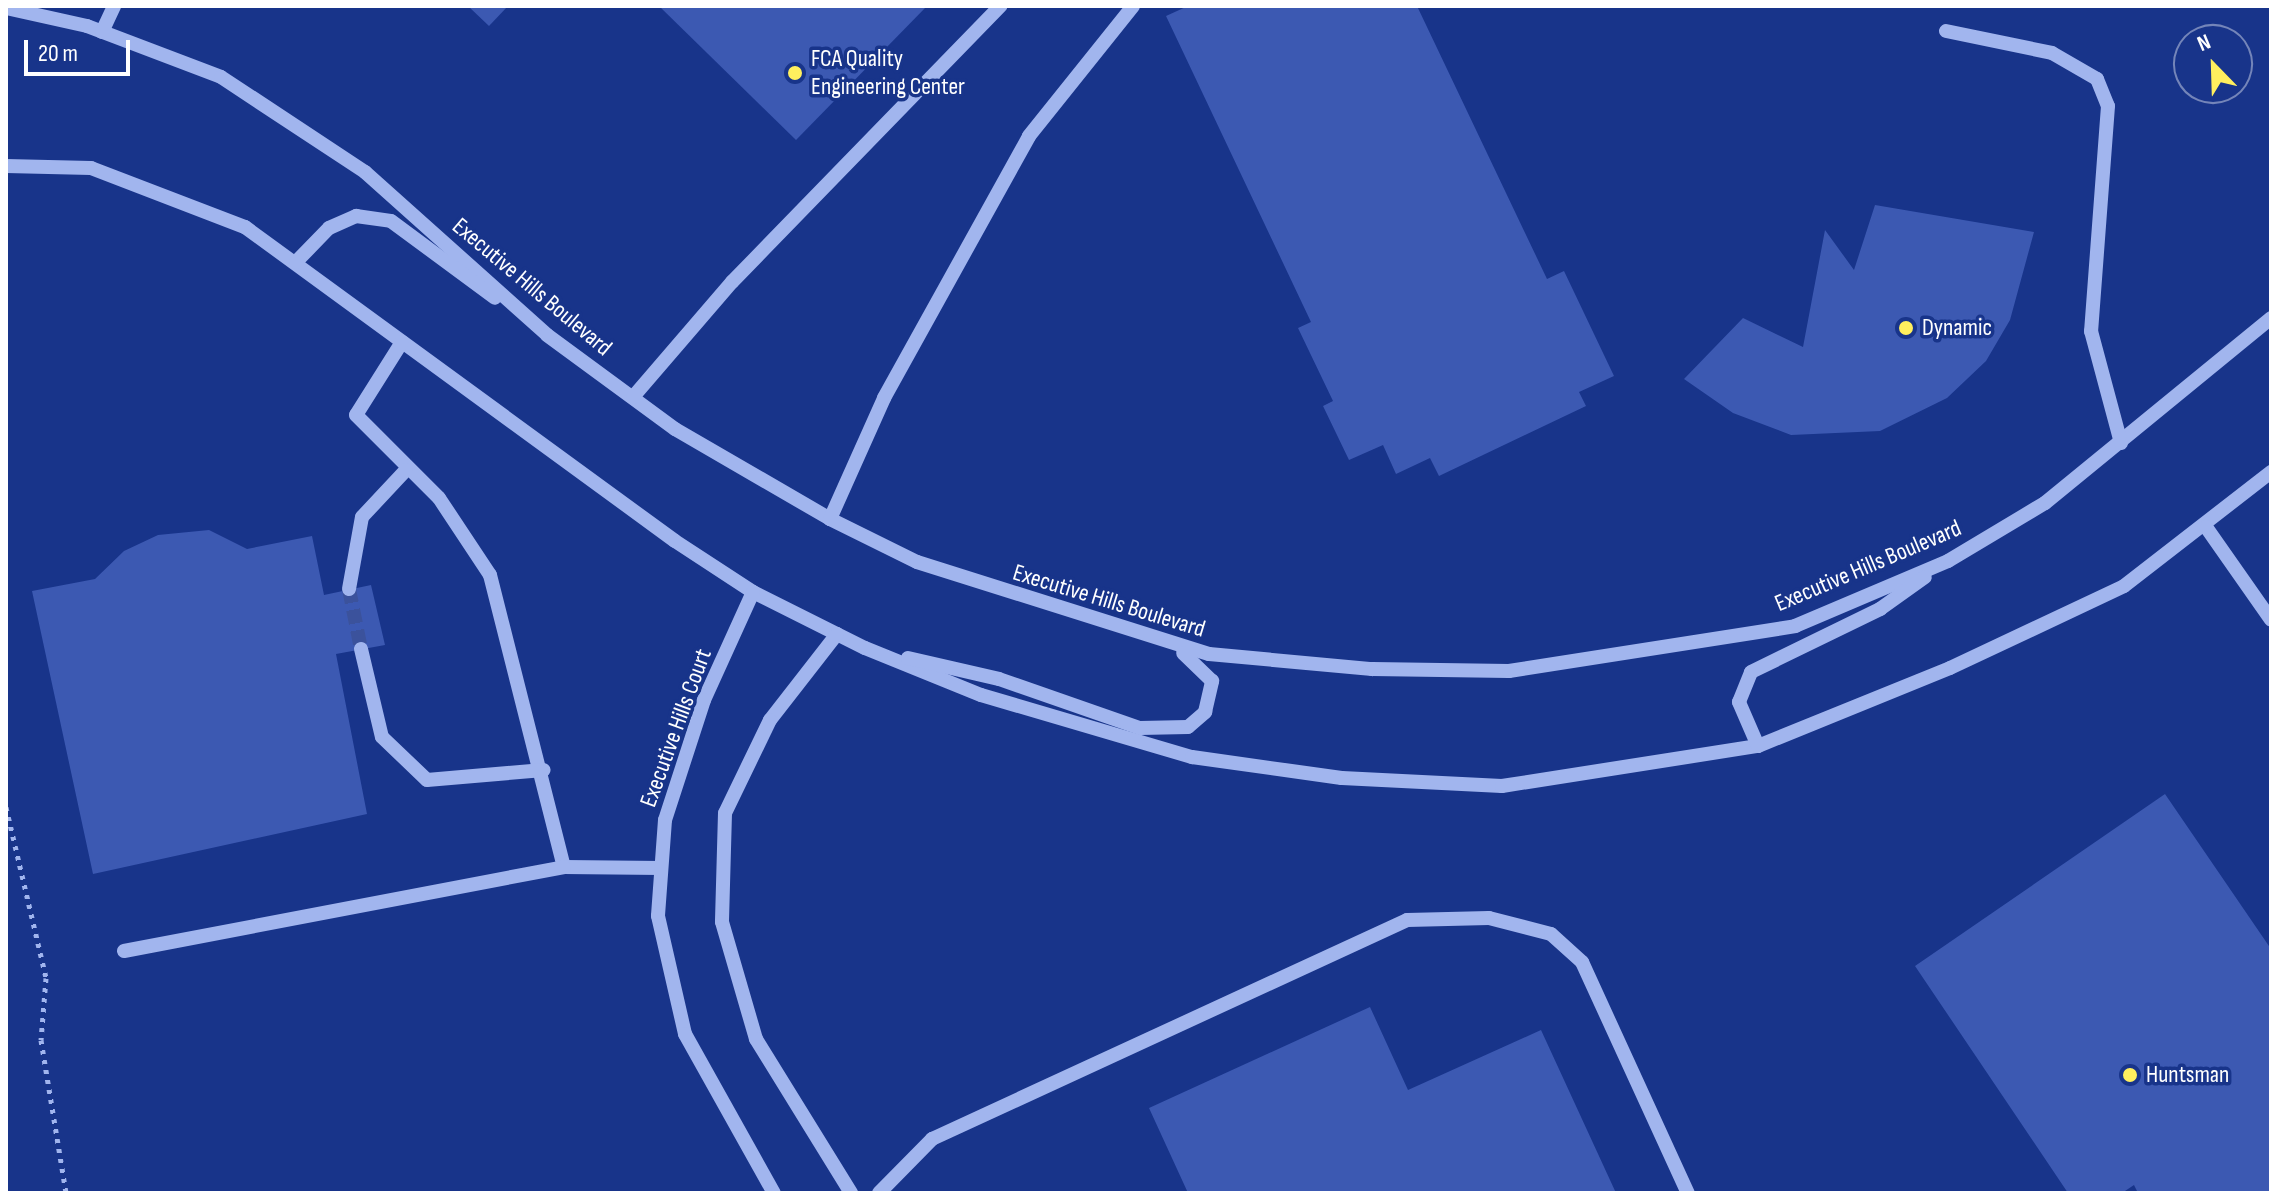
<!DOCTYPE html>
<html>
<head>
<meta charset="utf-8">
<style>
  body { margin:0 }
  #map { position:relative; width:2277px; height:1199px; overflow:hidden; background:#18348a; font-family:"Sofia Sans Condensed",sans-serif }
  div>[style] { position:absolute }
  .building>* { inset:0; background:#3c59b2 }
  .minor-tunnel>* { height:14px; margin-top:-7px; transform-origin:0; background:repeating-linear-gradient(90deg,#3b529c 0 14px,transparent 0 21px) }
  .path>* { height:5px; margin-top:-2.5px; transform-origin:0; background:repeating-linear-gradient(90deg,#a1b5ee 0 4px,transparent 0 10px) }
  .minor>* { height:14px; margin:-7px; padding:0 7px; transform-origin:7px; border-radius:7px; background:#a1b5ee }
  .dots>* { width:22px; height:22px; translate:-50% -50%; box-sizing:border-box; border:4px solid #18348a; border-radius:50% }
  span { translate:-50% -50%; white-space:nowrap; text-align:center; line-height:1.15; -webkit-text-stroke:7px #18348a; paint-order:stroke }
  .poi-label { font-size:24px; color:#fff }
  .left { translate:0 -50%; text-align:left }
  .street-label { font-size:24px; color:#fff }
  .frame { position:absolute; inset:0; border:8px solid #fff; pointer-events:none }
  .north { position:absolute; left:2173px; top:24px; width:80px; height:80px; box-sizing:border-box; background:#18348a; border:2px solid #7485b9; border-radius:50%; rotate:337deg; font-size:22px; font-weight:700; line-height:32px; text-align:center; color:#fff }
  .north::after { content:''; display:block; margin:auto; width:28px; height:36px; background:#ffef5e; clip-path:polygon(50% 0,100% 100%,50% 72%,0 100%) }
  .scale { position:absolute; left:24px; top:40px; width:106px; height:36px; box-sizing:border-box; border:4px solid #fff; border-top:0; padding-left:10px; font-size:24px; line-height:28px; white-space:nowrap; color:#fff; -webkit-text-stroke:6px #18348a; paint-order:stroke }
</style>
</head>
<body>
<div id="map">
  <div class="building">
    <div style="clip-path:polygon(468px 6px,508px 6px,489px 26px)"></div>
    <div style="clip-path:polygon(659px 6px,927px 6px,796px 140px)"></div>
    <div style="clip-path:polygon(1188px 6px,1417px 6px,1547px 279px,1564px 271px,1614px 376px,1579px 392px,1586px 406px,1439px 476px,1430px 458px,1396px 474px,1383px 445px,1349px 460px,1323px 406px,1333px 401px,1298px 328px,1311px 322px,1166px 16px)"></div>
    <div style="clip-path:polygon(1875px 205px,2034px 232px,2010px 320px,1986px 361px,1947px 398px,1880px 431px,1791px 435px,1733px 413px,1684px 379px,1743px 318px,1803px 347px,1825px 230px,1854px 270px)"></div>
    <div style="clip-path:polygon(209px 530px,247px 549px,312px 536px,324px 595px,371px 585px,385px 645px,336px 654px,367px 814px,93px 874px,32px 591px,95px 579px,124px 551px,158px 535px)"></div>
    <div style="clip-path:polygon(2165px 794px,2271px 949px,2271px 1193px,2138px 1193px,2134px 1185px,2122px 1193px,2068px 1193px,1915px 966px)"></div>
    <div style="clip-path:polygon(1370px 1007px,1408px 1090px,1541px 1030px,1616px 1193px,1188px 1193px,1149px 1108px)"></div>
  </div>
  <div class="minor-tunnel">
    <div style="left:349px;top:589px;width:61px;rotate:78.7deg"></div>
  </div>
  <div class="path">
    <div style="left:6px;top:807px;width:176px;rotate:76.8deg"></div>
    <div style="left:46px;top:978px;width:62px;rotate:94.6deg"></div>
    <div style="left:41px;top:1040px;width:155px;rotate:80.7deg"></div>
  </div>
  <div class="minor">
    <div style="left:6px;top:8px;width:83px;rotate:12.5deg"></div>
    <div style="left:87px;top:26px;width:143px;rotate:20.8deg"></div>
    <div style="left:221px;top:77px;width:173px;rotate:33.4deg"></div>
    <div style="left:365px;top:172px;width:244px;rotate:41.8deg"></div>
    <div style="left:547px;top:335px;width:159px;rotate:36.3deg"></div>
    <div style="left:675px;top:429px;width:179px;rotate:30.1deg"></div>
    <div style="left:830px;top:519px;width:97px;rotate:26.3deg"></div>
    <div style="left:917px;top:562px;width:306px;rotate:17.5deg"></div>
    <div style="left:1209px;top:654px;width:164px;rotate:5.3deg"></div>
    <div style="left:1372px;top:669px;width:137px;rotate:0.8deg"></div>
    <div style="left:1509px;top:671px;width:290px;rotate:-8.9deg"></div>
    <div style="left:1795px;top:626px;width:166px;rotate:-23deg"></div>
    <div style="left:1948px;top:561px;width:113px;rotate:-30.9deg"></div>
    <div style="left:2045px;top:503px;width:292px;rotate:-39.3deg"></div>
    <div style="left:1946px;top:31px;width:108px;rotate:11.7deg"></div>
    <div style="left:2052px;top:53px;width:52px;rotate:30deg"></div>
    <div style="left:2097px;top:79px;width:29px;rotate:68deg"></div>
    <div style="left:2108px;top:106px;width:226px;rotate:94.3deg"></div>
    <div style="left:2091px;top:331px;width:116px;rotate:75deg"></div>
    <div style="left:102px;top:32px;width:29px;rotate:-65deg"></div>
    <div style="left:6px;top:166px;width:85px;rotate:1.3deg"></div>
    <div style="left:91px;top:168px;width:165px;rotate:21deg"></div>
    <div style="left:245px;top:227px;width:532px;rotate:36.14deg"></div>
    <div style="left:675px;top:541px;width:93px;rotate:33.2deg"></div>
    <div style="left:753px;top:592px;width:125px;rotate:26.6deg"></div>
    <div style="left:865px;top:648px;width:125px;rotate:22.1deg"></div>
    <div style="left:981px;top:695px;width:220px;rotate:16.4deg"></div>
    <div style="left:1192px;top:757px;width:151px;rotate:8deg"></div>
    <div style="left:1342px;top:778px;width:160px;rotate:2.9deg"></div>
    <div style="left:1502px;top:786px;width:259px;rotate:-8.9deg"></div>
    <div style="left:1758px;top:746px;width:207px;rotate:-22.1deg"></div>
    <div style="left:1950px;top:668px;width:192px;rotate:-25.2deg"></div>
    <div style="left:2124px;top:586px;width:186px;rotate:-37.8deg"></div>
    <div style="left:296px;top:262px;width:47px;rotate:-45.9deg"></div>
    <div style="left:329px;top:228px;width:30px;rotate:-24deg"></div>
    <div style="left:356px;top:216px;width:35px;rotate:8deg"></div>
    <div style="left:391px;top:221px;width:129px;rotate:36.5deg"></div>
    <div style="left:402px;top:342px;width:86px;rotate:122.2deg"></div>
    <div style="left:356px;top:415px;width:117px;rotate:45deg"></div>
    <div style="left:439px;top:498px;width:92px;rotate:56.5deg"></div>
    <div style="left:490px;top:575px;width:301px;rotate:75.8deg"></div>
    <div style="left:564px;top:867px;width:97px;rotate:0.6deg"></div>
    <div style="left:633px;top:397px;width:152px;rotate:-49.3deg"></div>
    <div style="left:732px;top:282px;width:385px;rotate:-45.8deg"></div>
    <div style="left:830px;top:519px;width:133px;rotate:-65.9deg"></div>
    <div style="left:884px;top:398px;width:299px;rotate:-61deg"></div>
    <div style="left:1029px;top:136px;width:166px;rotate:-51.3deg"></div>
    <div style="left:2206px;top:527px;width:113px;rotate:55deg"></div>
    <div style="left:349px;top:589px;width:73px;rotate:-79.8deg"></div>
    <div style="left:362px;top:517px;width:64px;rotate:-46.9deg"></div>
    <div style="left:753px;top:592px;width:119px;rotate:114.4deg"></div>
    <div style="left:704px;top:700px;width:126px;rotate:108deg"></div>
    <div style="left:665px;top:820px;width:96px;rotate:94.2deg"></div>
    <div style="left:658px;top:916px;width:121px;rotate:77.1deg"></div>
    <div style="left:685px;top:1034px;width:182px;rotate:60.8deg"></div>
    <div style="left:837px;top:634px;width:109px;rotate:127.9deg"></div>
    <div style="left:770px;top:720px;width:103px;rotate:115.8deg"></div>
    <div style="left:725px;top:813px;width:109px;rotate:91.6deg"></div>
    <div style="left:722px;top:922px;width:122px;rotate:73.8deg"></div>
    <div style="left:756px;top:1039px;width:181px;rotate:58.3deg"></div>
    <div style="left:361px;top:649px;width:90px;rotate:76.6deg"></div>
    <div style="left:382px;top:737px;width:62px;rotate:43.7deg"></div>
    <div style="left:427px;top:780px;width:117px;rotate:-4.9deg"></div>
    <div style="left:908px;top:658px;width:93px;rotate:13deg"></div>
    <div style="left:999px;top:679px;width:149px;rotate:19.2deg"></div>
    <div style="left:1140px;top:728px;width:48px;rotate:-1.2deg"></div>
    <div style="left:1188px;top:727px;width:23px;rotate:-41deg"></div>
    <div style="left:1205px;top:712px;width:32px;rotate:-77deg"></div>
    <div style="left:1212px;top:681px;width:40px;rotate:-136deg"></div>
    <div style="left:1758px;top:746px;width:48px;rotate:-113.4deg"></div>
    <div style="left:1739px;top:702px;width:32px;rotate:-68deg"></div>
    <div style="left:1751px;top:672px;width:144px;rotate:-26deg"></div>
    <div style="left:1880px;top:609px;width:55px;rotate:-35.4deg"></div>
    <div style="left:124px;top:951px;width:448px;rotate:-10.8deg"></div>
    <div style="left:879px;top:1193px;width:76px;rotate:-45.5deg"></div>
    <div style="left:932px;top:1139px;width:523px;rotate:-24.75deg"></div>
    <div style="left:1407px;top:920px;width:82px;rotate:-1.4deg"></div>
    <div style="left:1489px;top:918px;width:64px;rotate:14.5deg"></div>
    <div style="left:1551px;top:934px;width:42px;rotate:42.1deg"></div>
    <div style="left:1582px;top:962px;width:254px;rotate:65.4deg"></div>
  </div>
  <div class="dots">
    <div style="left:795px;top:73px;background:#ffef5e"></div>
    <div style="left:1906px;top:328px;background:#ffef5e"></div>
    <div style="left:2130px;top:1075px;background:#ffef5e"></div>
  </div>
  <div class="poi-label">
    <span class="left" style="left:811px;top:73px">FCA Quality<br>Engineering Center</span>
    <span class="left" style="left:1922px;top:328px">Dynamic</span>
    <span class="left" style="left:2146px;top:1075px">Huntsman</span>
  </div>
  <div class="street-label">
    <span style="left:532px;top:287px;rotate:40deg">Executive Hills Boulevard</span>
    <span style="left:1868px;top:566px;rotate:-23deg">Executive Hills Boulevard</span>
    <span style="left:1109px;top:601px;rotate:17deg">Executive Hills Boulevard</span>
    <span style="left:676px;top:728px;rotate:-70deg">Executive Hills Court</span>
  </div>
  <div class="frame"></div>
  <div class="north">N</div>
  <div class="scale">20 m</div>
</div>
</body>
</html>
